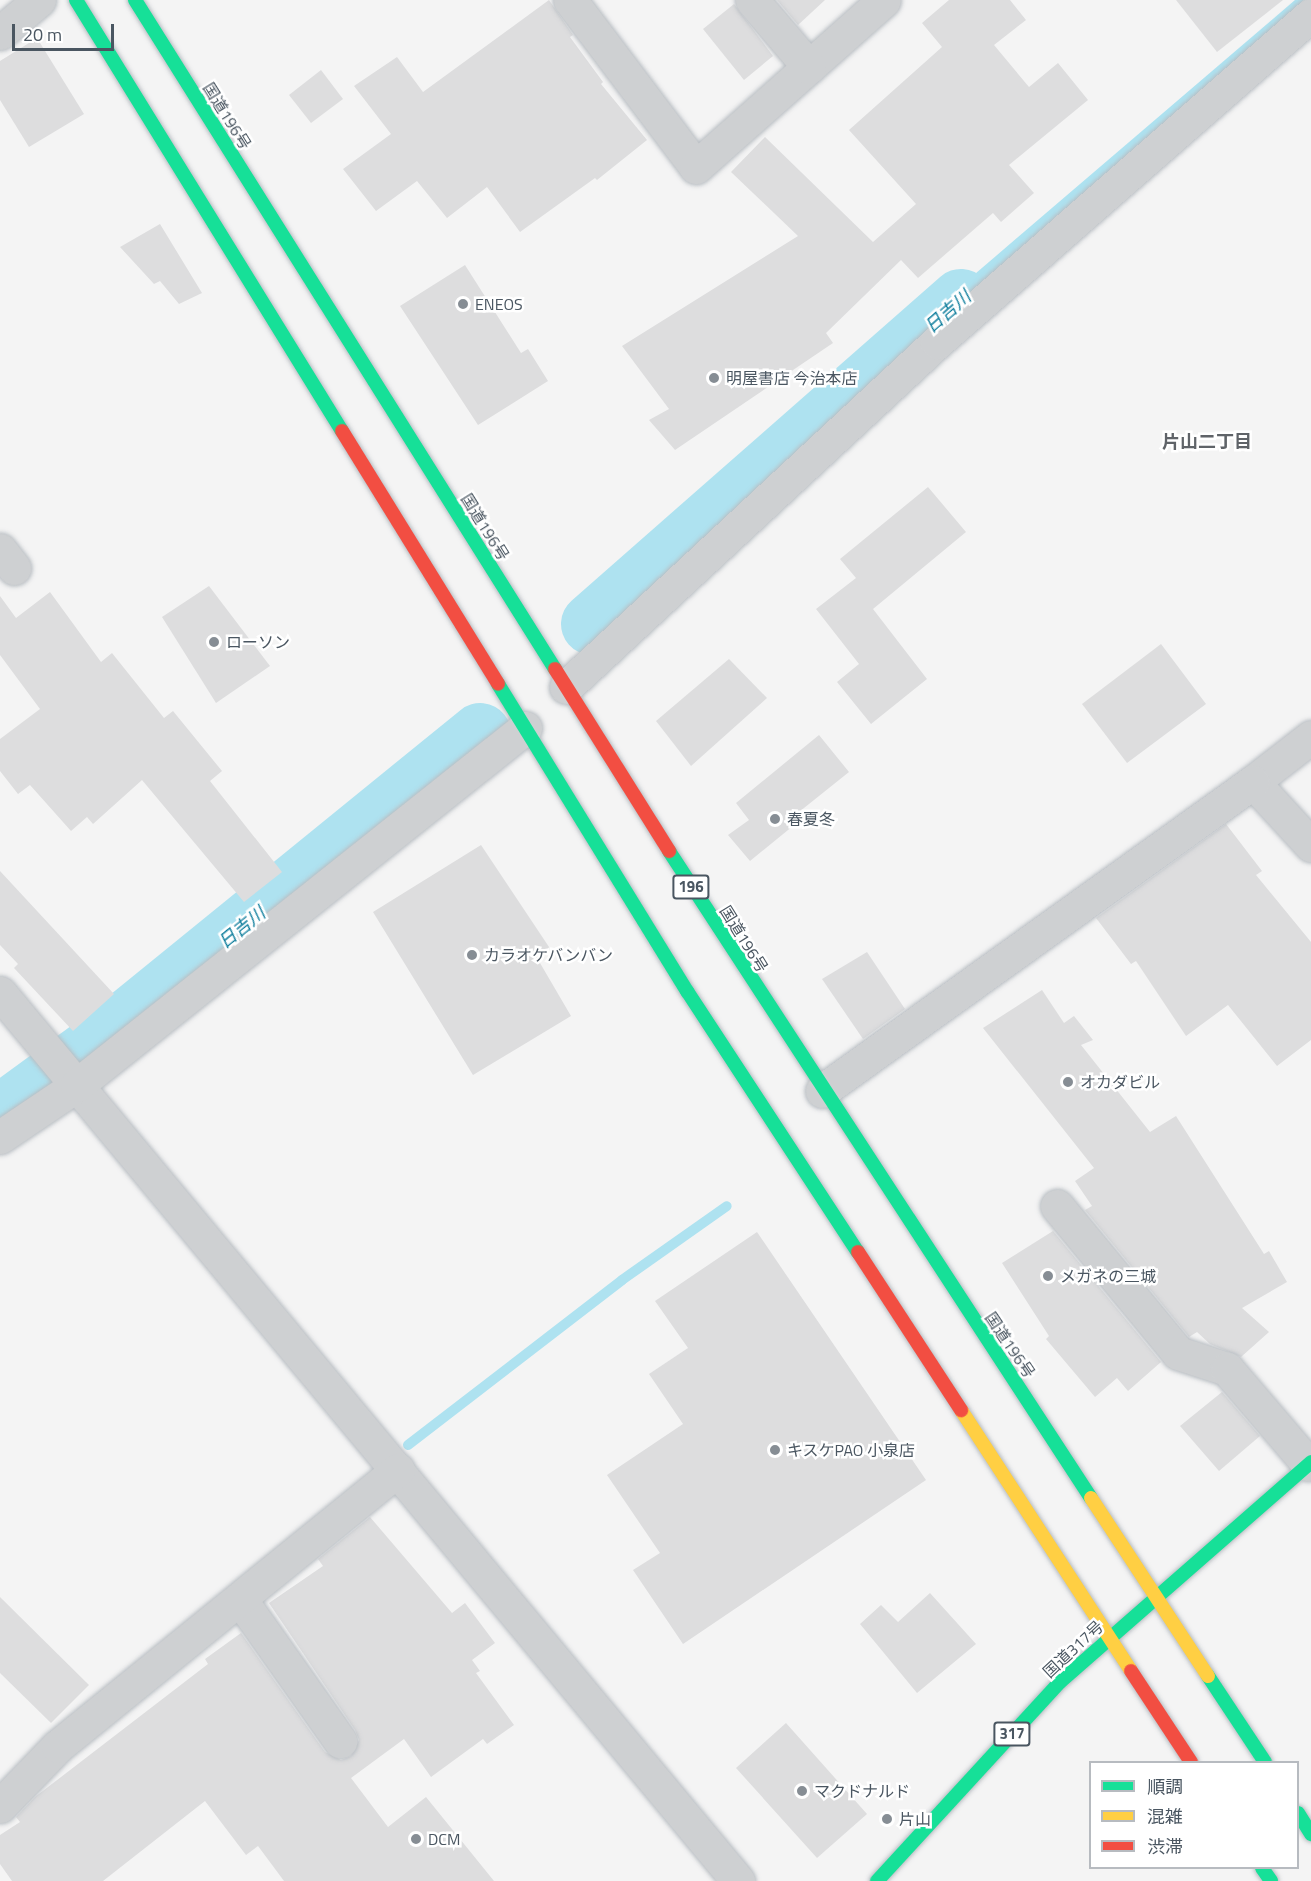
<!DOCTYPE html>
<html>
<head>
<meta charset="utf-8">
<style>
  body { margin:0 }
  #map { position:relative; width:1311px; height:1881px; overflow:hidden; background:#f4f4f4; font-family:"Titillium Web","Noto Sans JP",sans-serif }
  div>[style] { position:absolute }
  .water>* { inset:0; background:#aee2f0 }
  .stream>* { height:10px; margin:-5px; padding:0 5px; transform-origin:5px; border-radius:5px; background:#aee2f0 }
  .river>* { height:62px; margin:-31px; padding:0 31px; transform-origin:31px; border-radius:31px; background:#aee2f0 }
  .building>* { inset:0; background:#ddddde }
  .roads { filter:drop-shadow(0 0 2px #b9bec3) drop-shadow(0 0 2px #b9bec3) }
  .street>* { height:33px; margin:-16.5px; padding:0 16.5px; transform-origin:16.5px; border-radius:16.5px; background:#ced0d2 }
  .fast>* { height:14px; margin:-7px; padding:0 7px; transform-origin:7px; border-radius:7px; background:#16e098 }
  .slow>* { height:14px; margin:-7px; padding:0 7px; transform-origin:7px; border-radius:7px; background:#ffcf43 }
  .jam>* { height:14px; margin:-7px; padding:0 7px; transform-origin:7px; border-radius:7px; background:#f24e42 }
  .dots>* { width:16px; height:16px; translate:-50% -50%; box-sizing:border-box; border:3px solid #fff; border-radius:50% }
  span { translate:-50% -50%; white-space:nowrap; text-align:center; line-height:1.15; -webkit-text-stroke:5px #fff; paint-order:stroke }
  .shield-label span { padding:2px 4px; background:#fff; border:2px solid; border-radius:4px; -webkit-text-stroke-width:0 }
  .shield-label { font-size:15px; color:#4a5661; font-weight:700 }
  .street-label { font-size:16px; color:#4a5661 }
  .poi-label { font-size:16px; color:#4a5661 }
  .left { translate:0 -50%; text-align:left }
  .water-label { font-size:18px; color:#0c7c9b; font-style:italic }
  .neighbourhood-label { font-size:18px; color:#5f6368; font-weight:700 }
  .legend { position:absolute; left:1089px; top:1761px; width:210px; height:108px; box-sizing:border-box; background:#fff; border:2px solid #b7bbc0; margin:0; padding:8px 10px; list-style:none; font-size:18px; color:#4a5661 }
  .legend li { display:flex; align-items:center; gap:12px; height:30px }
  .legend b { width:30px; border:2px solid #b7bbc0 }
  .scale { position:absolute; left:12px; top:24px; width:102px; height:27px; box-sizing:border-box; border:3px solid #4a5661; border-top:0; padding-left:8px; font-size:18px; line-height:21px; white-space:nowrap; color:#4a5661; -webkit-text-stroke:4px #fff; paint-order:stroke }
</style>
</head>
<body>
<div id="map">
  <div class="water">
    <div style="clip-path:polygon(1295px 0,1311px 0,622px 599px,610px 587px,752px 454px,913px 327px)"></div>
  </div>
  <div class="stream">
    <div style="left:408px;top:1445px;width:270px;rotate:-37.6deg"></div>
    <div style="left:622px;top:1280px;width:128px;rotate:-35.2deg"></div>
  </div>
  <div class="river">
    <div style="left:592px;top:624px;width:491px;rotate:-41.3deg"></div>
    <div style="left:0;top:1116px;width:124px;rotate:-36.1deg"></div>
    <div style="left:100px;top:1043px;width:490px;rotate:-39.1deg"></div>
  </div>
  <div class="building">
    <div style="clip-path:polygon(549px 0,573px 35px,570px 37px,603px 82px,601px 84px,647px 140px,597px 180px,595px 178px,520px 232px,487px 187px,447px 218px,417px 181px,376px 211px,343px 169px,391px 134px,354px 86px,397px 57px,423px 92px)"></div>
    <div style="clip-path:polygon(777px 0,825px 0,798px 25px)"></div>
    <div style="clip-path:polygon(949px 0,1010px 0,1026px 20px,994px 45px,1029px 87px,1058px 63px,1088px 100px,1009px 165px,1034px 193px,1001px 222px,993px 213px,918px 278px,901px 260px,826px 333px,833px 343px,675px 450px,649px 420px,669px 409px,622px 346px,798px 236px,731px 172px,765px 137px,873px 242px,916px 204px,849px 130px,942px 47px,922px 23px)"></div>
    <div style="clip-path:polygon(1176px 0,1283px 0,1217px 52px)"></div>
    <div style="clip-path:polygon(734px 4px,773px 56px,744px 80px,703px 29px)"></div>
    <div style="clip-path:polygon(37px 38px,84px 114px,29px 147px,0 100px,0 61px)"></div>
    <div style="clip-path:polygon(321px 70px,343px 99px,311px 123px,289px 95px)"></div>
    <div style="clip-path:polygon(160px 224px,202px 293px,179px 304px,160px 281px,154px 284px,120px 247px)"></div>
    <div style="clip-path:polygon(465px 265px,521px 353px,528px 349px,548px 381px,478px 425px,400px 306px)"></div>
    <div style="clip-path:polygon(928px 487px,966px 532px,873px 609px,927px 679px,871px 724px,837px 682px,859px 664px,816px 609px,856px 578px,840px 559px)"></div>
    <div style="clip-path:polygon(209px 586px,270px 666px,216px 703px,162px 617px)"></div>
    <div style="clip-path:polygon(50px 592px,101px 662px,112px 653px,164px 718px,173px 711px,222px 771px,210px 781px,282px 872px,244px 902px,142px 780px,93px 824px,87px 817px,71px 831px,30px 785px,18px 794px,0 771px,0 739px,40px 709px,0 655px,0 596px,16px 618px)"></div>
    <div style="clip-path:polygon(1161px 644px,1206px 704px,1127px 763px,1082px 704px)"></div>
    <div style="clip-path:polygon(729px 659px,767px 698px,691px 766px,656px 721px)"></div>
    <div style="clip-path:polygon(819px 735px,849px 772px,799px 812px,804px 817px,750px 861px,728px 835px,749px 820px,736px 803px)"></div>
    <div style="clip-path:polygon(1226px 824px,1262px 871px,1256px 875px,1311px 942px,1311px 1040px,1277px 1066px,1228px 1005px,1186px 1036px,1136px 961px,1131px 964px,1096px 918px)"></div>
    <div style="clip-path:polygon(481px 845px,549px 947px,540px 963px,571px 1016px,473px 1075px,373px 912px)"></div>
    <div style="clip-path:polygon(0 871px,114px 994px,73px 1031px,14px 968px,18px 964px,0 945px)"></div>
    <div style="clip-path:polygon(867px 952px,905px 1009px,863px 1039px,822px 979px)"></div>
    <div style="clip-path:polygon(1042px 990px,1064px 1023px,1074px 1016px,1093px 1040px,1081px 1045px,1150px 1132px,1176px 1116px,1264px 1254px,1269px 1251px,1287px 1282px,1242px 1308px,1269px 1332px,1241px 1357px,1210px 1344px,1197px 1332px,1189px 1337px,1085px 1210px,1092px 1206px,1075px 1181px,1094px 1168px,983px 1028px)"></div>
    <div style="clip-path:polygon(1053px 1231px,1161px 1362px,1128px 1391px,1117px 1378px,1095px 1397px,1046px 1339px,1049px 1336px,1002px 1263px)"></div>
    <div style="clip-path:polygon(757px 1232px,926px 1480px,683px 1644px,633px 1570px,660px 1553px,607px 1475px,683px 1424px,649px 1374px,688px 1348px,655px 1301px)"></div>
    <div style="clip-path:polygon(1222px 1392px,1260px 1436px,1219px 1471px,1180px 1426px)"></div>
    <div style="clip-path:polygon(370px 1517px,452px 1613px,465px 1603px,495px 1643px,472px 1660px,480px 1671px,476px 1673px,514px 1725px,487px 1744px,483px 1739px,431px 1777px,404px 1739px,351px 1778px,388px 1827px,426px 1797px,494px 1881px,284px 1881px,258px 1846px,246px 1855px,205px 1801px,103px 1881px,12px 1881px,0 1864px,0 1835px,20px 1822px,16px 1817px,35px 1797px,208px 1664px,205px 1659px,241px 1633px,325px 1752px,341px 1760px,351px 1756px,359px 1740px,355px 1730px,269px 1603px,323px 1566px,318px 1559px)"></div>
    <div style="clip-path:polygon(930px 1593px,976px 1644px,917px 1693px,860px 1624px,881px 1605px,898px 1622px)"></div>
    <div style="clip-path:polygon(0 1597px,89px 1685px,51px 1723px,0 1673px)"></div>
    <div style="clip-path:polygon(786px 1723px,867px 1814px,817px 1858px,736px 1768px)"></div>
  </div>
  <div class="roads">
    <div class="street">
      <div style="left:570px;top:0;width:209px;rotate:53deg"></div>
      <div style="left:696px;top:167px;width:251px;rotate:-41.6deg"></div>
      <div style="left:752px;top:0;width:88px;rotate:49.6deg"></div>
      <div style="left:0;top:33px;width:51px;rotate:-40.2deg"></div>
      <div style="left:0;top:550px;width:23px;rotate:52deg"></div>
      <div style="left:566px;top:687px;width:507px;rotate:-42.92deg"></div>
      <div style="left:937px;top:342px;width:497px;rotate:-41.2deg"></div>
      <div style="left:1311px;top:737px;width:73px;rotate:142.2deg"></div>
      <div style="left:1253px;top:782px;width:86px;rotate:47.4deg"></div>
      <div style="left:0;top:993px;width:1155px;rotate:50.27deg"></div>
      <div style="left:822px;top:1091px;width:530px;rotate:-35.64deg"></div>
      <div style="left:0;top:1137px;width:93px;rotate:-34deg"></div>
      <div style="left:77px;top:1085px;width:573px;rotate:-38.55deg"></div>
      <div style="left:1057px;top:1206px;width:190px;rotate:50.5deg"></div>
      <div style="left:1178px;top:1353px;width:52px;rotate:18.1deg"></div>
      <div style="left:1227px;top:1369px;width:125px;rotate:49.5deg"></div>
      <div style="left:240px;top:1599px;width:174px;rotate:54.8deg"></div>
      <div style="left:0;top:1806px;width:83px;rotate:-46deg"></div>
      <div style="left:58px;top:1746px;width:438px;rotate:-39.1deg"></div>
    </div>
    <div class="fast">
      <div style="left:76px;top:0;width:506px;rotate:58.32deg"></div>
      <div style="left:135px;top:0;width:790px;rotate:57.88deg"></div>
      <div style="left:498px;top:684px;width:361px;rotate:58.4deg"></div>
      <div style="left:687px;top:991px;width:312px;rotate:56.8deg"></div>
      <div style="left:669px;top:851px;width:772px;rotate:56.89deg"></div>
      <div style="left:1208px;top:1676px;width:103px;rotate:56.5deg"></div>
      <div style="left:1298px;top:1813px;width:25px;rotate:58deg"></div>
      <div style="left:1262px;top:1868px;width:16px;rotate:55deg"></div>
      <div style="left:877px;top:1881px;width:270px;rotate:-47.4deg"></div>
      <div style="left:1060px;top:1682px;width:334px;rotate:-41.2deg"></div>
    </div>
    <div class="slow">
      <div style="left:961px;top:1410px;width:311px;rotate:56.9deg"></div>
      <div style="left:1091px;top:1498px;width:213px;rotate:56.7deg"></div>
    </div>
    <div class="jam">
      <div style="left:342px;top:431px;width:297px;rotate:58.3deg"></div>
      <div style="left:555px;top:669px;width:215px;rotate:57.9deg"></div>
      <div style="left:858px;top:1252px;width:189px;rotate:56.9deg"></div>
      <div style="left:1131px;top:1671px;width:109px;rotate:56.6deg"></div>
    </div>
  </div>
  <div class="dots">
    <div style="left:463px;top:304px;background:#868d94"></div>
    <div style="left:714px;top:378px;background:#868d94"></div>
    <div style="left:214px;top:642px;background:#868d94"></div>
    <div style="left:775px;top:819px;background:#868d94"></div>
    <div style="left:472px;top:955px;background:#868d94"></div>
    <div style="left:1068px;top:1082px;background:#868d94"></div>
    <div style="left:1048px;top:1276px;background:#868d94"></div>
    <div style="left:775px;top:1450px;background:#868d94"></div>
    <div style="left:802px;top:1791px;background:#868d94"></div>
    <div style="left:887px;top:1819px;background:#868d94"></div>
    <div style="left:416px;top:1839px;background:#868d94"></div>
  </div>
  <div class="shield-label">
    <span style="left:691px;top:887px">196</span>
    <span style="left:1012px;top:1734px">317</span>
  </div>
  <div class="street-label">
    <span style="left:227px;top:116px;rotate:58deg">国道196号</span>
    <span style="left:485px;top:527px;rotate:58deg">国道196号</span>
    <span style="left:744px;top:939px;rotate:58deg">国道196号</span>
    <span style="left:1010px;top:1345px;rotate:56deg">国道196号</span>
    <span style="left:1073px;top:1649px;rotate:-43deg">国道317号</span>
  </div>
  <div class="poi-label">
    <span class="left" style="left:475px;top:304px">ENEOS</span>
    <span class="left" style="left:726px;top:378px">明屋書店 今治本店</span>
    <span class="left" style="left:226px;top:642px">ローソン</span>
    <span class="left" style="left:787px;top:819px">春夏冬</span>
    <span class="left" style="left:484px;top:955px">カラオケバンバン</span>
    <span class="left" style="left:1080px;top:1082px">オカダビル</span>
    <span class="left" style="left:1060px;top:1276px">メガネの三城</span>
    <span class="left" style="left:787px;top:1450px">キスケPAO 小泉店</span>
    <span class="left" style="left:814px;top:1791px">マクドナルド</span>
    <span class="left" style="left:899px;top:1819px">片山</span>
    <span class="left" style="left:428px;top:1839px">DCM</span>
  </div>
  <div class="water-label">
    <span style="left:948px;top:312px;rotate:-41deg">日吉川</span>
    <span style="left:242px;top:928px;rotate:-39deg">日吉川</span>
  </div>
  <div class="neighbourhood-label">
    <span style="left:1207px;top:442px">片山二丁目</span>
  </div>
  <ul class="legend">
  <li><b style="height:8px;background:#16e098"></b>順調</li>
  <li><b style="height:8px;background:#ffcf43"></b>混雑</li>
  <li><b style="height:8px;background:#f24e42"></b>渋滞</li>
  </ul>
  <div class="scale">20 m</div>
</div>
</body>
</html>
